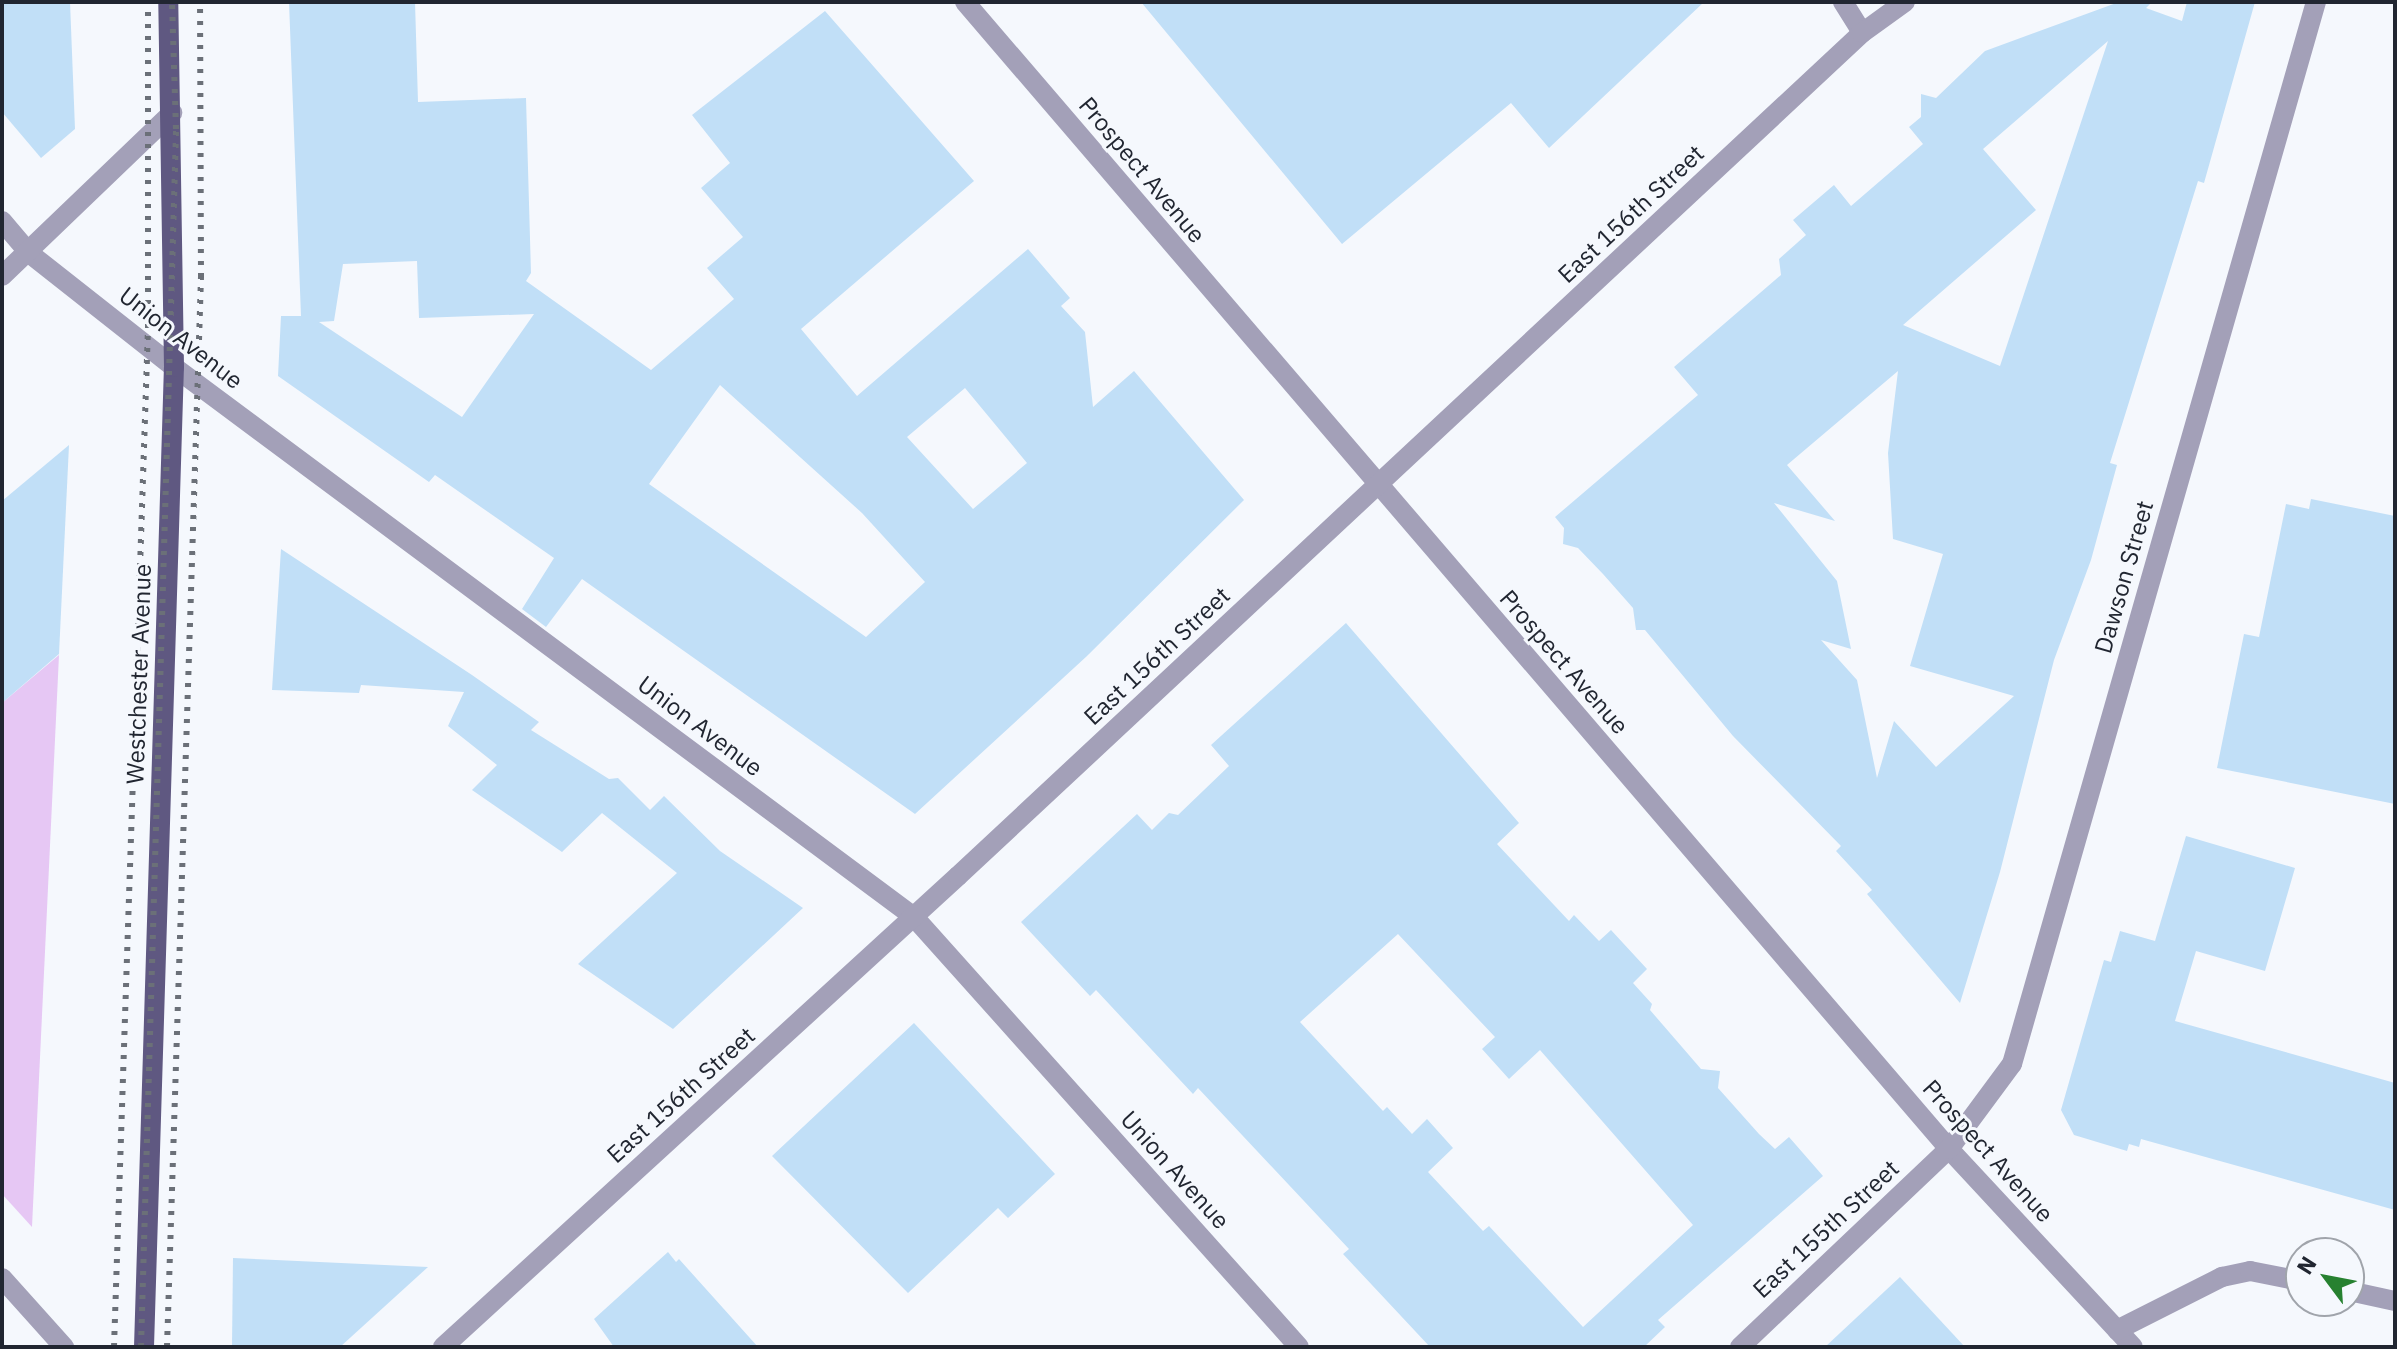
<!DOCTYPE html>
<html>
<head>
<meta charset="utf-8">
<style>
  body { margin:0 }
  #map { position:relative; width:2397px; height:1349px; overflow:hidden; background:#f5f8fd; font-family:"IBM Plex Sans",sans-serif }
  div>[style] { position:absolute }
  .green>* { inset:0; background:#e6c7f4 }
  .building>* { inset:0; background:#c1dff7 }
  .minor>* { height:20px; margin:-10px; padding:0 10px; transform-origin:10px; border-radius:10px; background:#a3a0b8 }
  .major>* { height:20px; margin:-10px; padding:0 10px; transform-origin:10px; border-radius:10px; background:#5f5881 }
  .rail>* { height:6px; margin-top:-3px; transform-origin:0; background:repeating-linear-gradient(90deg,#6b7078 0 4px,transparent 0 12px) }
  span { translate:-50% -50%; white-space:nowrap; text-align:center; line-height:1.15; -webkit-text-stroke:6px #f5f8fd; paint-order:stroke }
  .street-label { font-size:24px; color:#212631 }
  .frame { position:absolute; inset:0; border:4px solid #212631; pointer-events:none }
  .north { position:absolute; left:2285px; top:1237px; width:80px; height:80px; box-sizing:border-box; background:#f5f8fd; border:2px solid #a0a4ab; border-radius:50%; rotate:302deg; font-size:22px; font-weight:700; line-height:32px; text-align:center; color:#212631 }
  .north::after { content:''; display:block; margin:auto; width:28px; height:36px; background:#278130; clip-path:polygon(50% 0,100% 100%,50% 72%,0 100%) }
</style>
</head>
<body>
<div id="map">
  <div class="green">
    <div style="clip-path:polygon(59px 655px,32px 1227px,2px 1194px,2px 703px)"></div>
  </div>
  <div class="building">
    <div style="clip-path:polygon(2px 2px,70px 2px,75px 129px,41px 158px,2px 112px)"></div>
    <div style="clip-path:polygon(evenodd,289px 2px,415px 2px,418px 102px,526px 98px,531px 273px,526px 281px,651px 370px,734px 299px,707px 268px,743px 237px,701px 188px,730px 163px,692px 115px,825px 11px,974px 181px,801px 329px,857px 396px,1028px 249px,1070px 298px,1061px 306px,1085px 332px,1093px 407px,1134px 371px,1244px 500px,1087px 656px,915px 814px,582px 579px,546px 627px,522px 609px,554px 558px,435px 475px,429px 482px,278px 376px,281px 316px,301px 316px,289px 2px,417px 261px,419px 318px,534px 314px,462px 417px,319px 322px,334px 321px,343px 264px,417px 261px,289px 2px,720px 385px,862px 513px,925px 582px,866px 637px,649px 484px,720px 385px,289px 2px,965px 388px,1027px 463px,973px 509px,907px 437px,965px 388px)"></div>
    <div style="clip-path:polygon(1141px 2px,1704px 2px,1549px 148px,1511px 103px,1342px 244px)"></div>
    <div style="clip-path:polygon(evenodd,2119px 2px,2152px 2px,2146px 8px,2182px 21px,2187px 2px,2255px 2px,2204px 183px,2198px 181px,2110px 463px,2117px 465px,2091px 560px,2054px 660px,2000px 872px,1960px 1003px,1867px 894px,1872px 890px,1836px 851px,1841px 846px,1733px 736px,1645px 630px,1636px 630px,1633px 608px,1603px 574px,1578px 548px,1563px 544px,1564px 528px,1555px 517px,1698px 395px,1674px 367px,1781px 275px,1779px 259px,1806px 235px,1793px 220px,1834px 185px,1851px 206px,1923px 144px,1909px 127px,1921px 117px,1921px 94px,1936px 98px,1985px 51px,2119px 2px,2108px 41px,2000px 366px,1903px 325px,2036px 210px,1983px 149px,2108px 41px,2119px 2px,1898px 371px,1888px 453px,1893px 539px,1943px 554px,1910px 666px,2014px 696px,1936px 767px,1894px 721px,1877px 778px,1857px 680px,1821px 640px,1851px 649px,1837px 581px,1774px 503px,1835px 521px,1787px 465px,1898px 371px)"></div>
    <div style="clip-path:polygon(69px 445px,59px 654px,2px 703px,2px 501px)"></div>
    <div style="clip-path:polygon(2311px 499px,2395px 516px,2395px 804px,2217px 768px,2244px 634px,2259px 637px,2286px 504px,2309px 509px)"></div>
    <div style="clip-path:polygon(281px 549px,472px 675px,539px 722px,531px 730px,609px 779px,618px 778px,650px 810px,664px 796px,720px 851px,803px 908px,673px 1029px,578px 964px,677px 873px,602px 813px,562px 852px,472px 790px,497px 765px,448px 726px,464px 692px,361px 685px,359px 693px,272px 690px)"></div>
    <div style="clip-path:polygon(evenodd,1346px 623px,1519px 823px,1497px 844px,1569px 921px,1574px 915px,1599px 941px,1611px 930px,1647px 969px,1633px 983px,1652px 1004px,1650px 1010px,1701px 1069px,1720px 1071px,1718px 1088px,1759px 1134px,1775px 1149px,1789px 1137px,1823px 1176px,1658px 1320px,1665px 1327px,1644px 1347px,1430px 1347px,1343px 1254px,1349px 1249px,1198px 1088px,1193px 1094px,1096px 990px,1090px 996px,1021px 922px,1137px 814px,1152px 830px,1169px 813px,1178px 815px,1229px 766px,1211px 745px,1346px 623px,1398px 934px,1495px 1037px,1482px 1049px,1509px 1079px,1540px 1050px,1693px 1225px,1583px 1327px,1489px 1226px,1483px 1231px,1428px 1172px,1453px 1148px,1427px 1119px,1412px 1134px,1387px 1107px,1383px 1111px,1300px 1022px,1398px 934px)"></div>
    <div style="clip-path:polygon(2186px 836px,2295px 868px,2265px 971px,2196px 951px,2175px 1021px,2395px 1083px,2395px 1210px,2141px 1139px,2139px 1147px,2129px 1144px,2127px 1151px,2074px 1135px,2061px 1110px,2104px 960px,2111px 962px,2120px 931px,2155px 941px)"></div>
    <div style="clip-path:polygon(914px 1023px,1055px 1174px,1008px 1218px,998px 1208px,908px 1293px,772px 1156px)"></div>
    <div style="clip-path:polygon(668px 1252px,676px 1262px,679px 1259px,758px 1347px,614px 1347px,594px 1319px)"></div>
    <div style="clip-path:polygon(233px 1258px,428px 1267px,340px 1347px,232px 1347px)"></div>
    <div style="clip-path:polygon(1900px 1277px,1965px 1347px,1825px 1347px)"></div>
  </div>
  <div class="minor">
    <div style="left:965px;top:2px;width:1511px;rotate:49.37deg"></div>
    <div style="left:1949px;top:1149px;width:270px;rotate:47.1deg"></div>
    <div style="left:1843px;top:2px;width:36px;rotate:58deg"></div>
    <div style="left:2px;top:221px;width:42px;rotate:49.8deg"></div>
    <div style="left:29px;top:253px;width:184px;rotate:38.2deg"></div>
    <div style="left:174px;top:367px;width:922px;rotate:36.62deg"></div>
    <div style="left:914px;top:917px;width:577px;rotate:48.16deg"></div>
    <div style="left:2px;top:276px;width:236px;rotate:-43.8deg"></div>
    <div style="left:2px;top:1278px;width:93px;rotate:48.1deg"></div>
    <div style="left:2349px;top:1291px;width:47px;rotate:12.3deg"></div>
    <div style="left:2117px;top:1330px;width:118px;rotate:-26.8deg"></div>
    <div style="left:2222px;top:1277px;width:29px;rotate:-12deg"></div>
    <div style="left:2250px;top:1271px;width:52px;rotate:11.1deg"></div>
    <div style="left:443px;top:1347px;width:698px;rotate:-42.44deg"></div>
    <div style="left:958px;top:876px;width:1236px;rotate:-43deg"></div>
    <div style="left:1862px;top:33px;width:53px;rotate:-35.8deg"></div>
    <div style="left:1740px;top:1347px;width:288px;rotate:-43.5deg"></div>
    <div style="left:1949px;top:1149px;width:106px;rotate:-53.5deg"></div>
    <div style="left:2012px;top:1064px;width:1105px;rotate:-74.03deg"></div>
  </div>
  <div class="major">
    <div style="left:144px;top:1347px;width:980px;rotate:-88.25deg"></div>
    <div style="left:174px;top:367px;width:365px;rotate:-90.9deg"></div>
  </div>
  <div class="rail">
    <div style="left:114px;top:1347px;width:1020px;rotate:-88.09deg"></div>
    <div style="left:148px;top:328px;width:326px;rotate:-90deg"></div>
    <div style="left:141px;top:1347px;width:1219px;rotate:-88.35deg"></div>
    <div style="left:176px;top:129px;width:127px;rotate:-91.8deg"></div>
    <div style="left:167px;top:1347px;width:1071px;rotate:-88.18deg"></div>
    <div style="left:201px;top:277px;width:275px;rotate:-90.2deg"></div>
  </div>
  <div class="street-label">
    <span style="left:1142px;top:170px;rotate:50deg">Prospect Avenue</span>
    <span style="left:1631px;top:214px;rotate:-43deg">East 156th Street</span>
    <span style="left:181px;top:338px;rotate:38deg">Union Avenue</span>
    <span style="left:2124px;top:577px;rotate:-74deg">Dawson Street</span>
    <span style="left:1157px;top:656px;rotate:-43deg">East 156th Street</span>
    <span style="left:1564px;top:662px;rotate:49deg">Prospect Avenue</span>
    <span style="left:139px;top:674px;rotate:-88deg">Westchester Avenue</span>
    <span style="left:700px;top:726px;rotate:37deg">Union Avenue</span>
    <span style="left:681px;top:1095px;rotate:-42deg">East 156th Street</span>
    <span style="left:1988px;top:1151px;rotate:48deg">Prospect Avenue</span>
    <span style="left:1175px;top:1170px;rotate:48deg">Union Avenue</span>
    <span style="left:1826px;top:1229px;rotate:-43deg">East 155th Street</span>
  </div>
  <div class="frame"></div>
  <div class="north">N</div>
</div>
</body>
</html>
